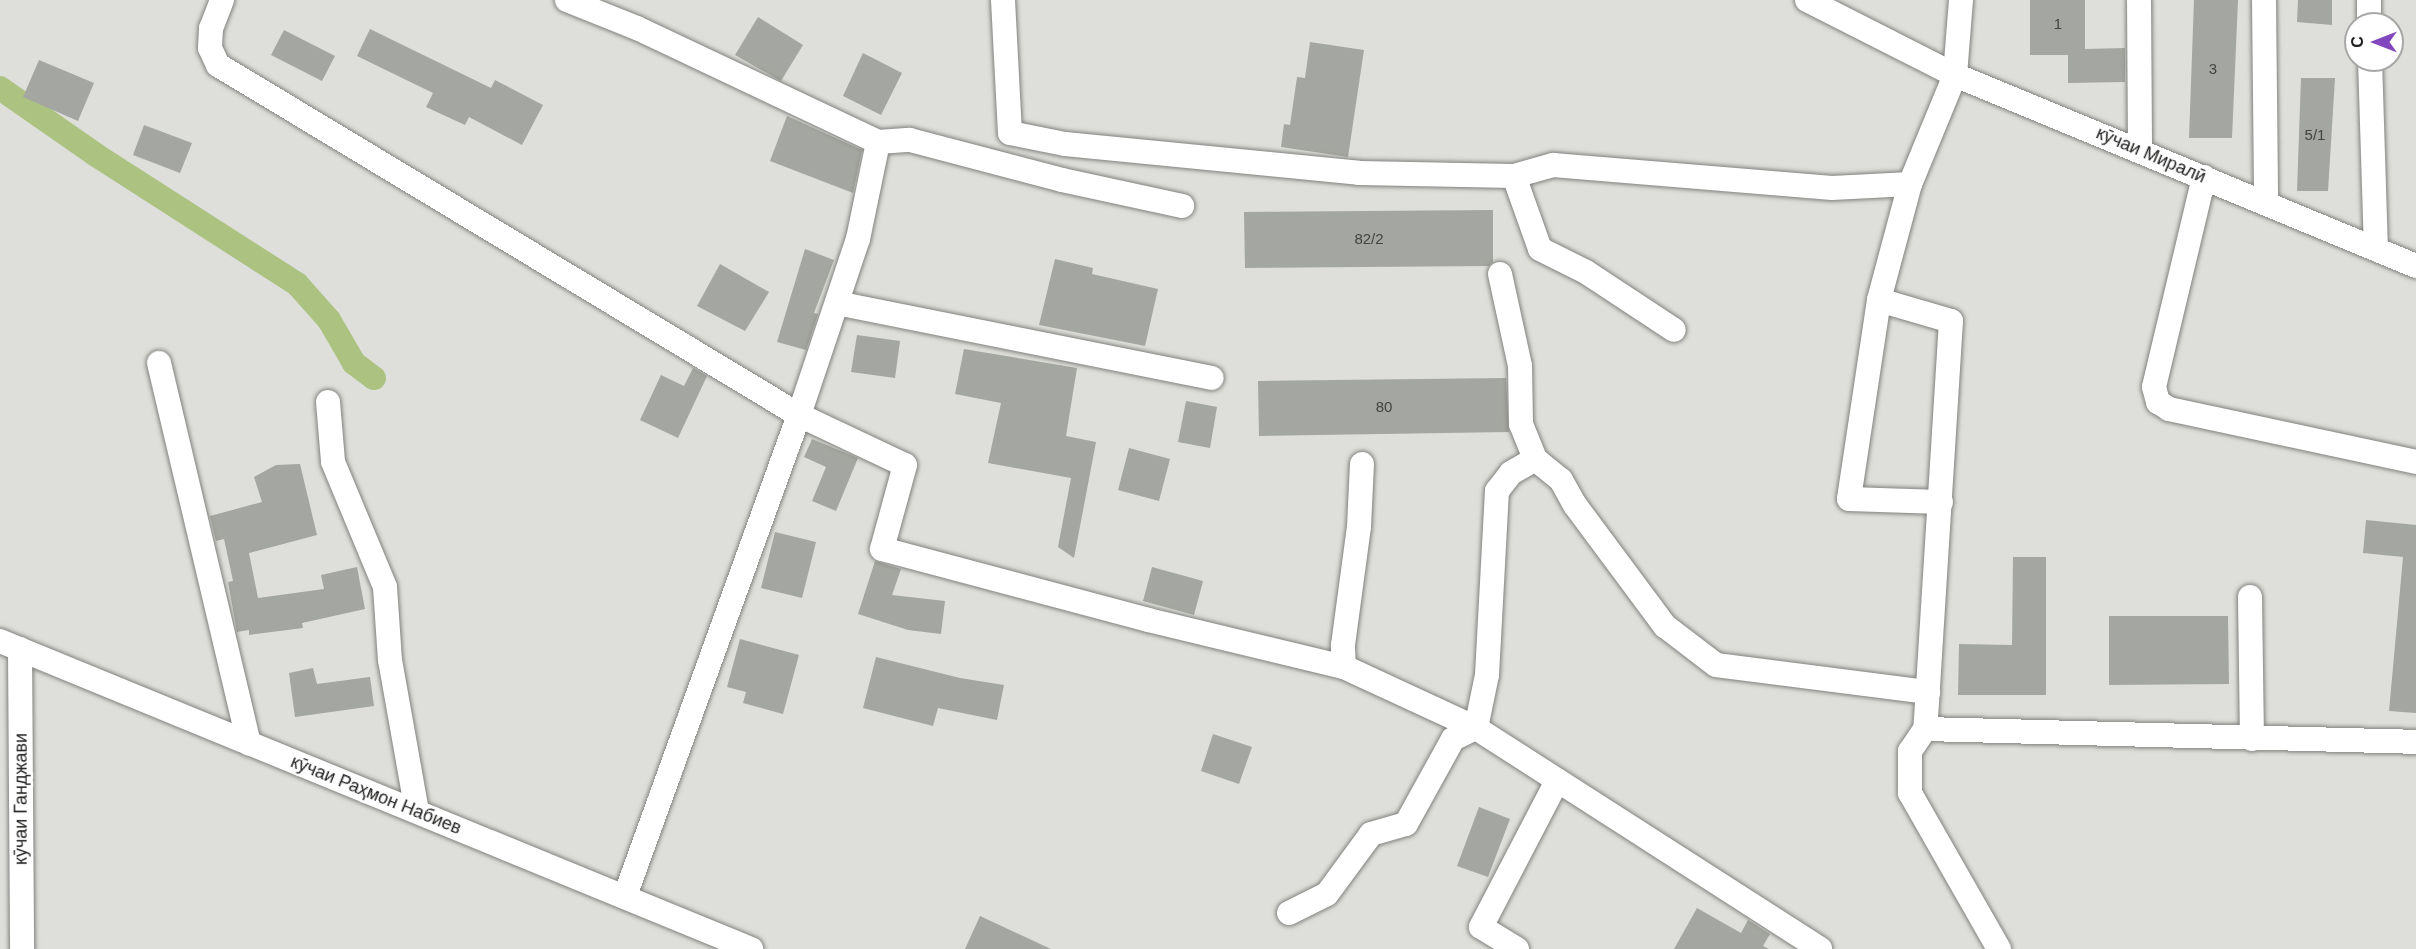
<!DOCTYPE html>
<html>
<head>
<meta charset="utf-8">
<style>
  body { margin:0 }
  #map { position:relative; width:2416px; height:949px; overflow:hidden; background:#dedfdb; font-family:Helvetica,sans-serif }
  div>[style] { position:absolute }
  .canal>* { height:24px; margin:-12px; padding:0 12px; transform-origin:12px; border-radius:12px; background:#abc280 }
  .building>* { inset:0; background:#a4a6a1 }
  .roads { filter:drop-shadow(0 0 2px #81827e) drop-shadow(0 0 2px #81827e) }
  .minor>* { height:24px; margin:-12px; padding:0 12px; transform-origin:12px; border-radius:12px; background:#fff }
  span { translate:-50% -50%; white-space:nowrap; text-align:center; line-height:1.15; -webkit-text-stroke:4.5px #fff; paint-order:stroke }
  .number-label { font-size:15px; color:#424441 }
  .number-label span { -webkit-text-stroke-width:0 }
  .street-label { font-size:18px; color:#222321 }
  .north { position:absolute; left:2344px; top:12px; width:60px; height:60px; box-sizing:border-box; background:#fff; border:2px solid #a7a7a6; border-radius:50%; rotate:270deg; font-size:16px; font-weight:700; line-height:24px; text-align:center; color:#222321 }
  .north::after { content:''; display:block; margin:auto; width:21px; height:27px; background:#8347bd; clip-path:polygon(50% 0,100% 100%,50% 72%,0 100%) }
</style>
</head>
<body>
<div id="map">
  <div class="canal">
    <div style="left:0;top:88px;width:117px;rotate:34.9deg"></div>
    <div style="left:96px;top:155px;width:239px;rotate:32.7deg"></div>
    <div style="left:297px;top:284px;width:48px;rotate:48.4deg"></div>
    <div style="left:329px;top:320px;width:50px;rotate:59.8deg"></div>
    <div style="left:354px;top:363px;width:25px;rotate:37deg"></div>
  </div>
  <div class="building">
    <div style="clip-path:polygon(2030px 0,2085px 0,2085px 49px,2125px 48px,2125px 82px,2068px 83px,2068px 55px,2030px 55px)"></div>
    <div style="clip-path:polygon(2194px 0,2238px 0,2232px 138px,2189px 138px)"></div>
    <div style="clip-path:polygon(2298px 0,2332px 0,2332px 25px,2297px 22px)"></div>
    <div style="clip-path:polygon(758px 17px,803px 45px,781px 81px,735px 55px)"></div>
    <div style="clip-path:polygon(370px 29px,491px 88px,495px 80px,543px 105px,522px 145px,469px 117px,465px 125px,426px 107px,433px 93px,357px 56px)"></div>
    <div style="clip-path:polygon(284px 30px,335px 56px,322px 81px,271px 55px)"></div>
    <div style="clip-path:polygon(1310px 42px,1364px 50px,1348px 157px,1281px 147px,1284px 124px,1290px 125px,1297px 77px,1305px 78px)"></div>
    <div style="clip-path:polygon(863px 53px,902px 73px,881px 115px,843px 96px)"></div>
    <div style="clip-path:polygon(39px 60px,94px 83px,78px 121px,23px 97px)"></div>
    <div style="clip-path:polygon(2301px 78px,2335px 78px,2328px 191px,2297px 191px)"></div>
    <div style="clip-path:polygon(787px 116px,862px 150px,853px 193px,770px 161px)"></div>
    <div style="clip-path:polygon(144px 125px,192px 143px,180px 173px,133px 155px)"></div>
    <div style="clip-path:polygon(1493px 210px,1493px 262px,1489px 266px,1245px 268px,1244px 212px)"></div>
    <div style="clip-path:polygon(805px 249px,834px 260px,814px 313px,818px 314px,806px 350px,777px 342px)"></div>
    <div style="clip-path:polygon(1055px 259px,1093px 268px,1092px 274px,1158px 289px,1145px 346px,1039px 325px)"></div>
    <div style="clip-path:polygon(720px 264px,769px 292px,745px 331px,697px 306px)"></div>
    <div style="clip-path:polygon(857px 335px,900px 341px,895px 378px,851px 372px)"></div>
    <div style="clip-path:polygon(964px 349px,1077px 368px,1066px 436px,1096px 442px,1074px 558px,1058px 547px,1071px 478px,988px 463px,1001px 403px,955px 394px)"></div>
    <div style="clip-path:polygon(693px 368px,707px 376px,678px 438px,640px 420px,661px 375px,684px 386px)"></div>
    <div style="clip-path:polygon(1506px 378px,1509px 432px,1259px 436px,1258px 381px)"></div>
    <div style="clip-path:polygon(1186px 401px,1217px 407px,1210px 448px,1178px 442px)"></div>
    <div style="clip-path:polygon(812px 439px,858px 458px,836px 511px,812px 501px,826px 467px,804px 457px)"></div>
    <div style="clip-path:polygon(1129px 448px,1170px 459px,1159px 501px,1118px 490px)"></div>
    <div style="clip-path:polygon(300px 464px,317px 535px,249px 553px,258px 598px,324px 589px,321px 575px,357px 567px,365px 609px,302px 623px,303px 628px,249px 635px,249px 630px,237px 632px,228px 582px,233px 581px,224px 539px,216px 541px,210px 516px,262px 502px,254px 477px,276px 465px)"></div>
    <div style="clip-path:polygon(2366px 520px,2416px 525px,2416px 713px,2389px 711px,2403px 557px,2363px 553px)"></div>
    <div style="clip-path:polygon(775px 532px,816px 542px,802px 598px,761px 588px)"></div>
    <div style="clip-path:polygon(2013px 557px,2046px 557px,2046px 695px,1958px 695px,1959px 644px,2012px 645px)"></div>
    <div style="clip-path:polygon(875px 561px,901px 569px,892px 595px,945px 601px,941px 634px,908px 630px,858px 614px)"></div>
    <div style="clip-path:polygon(1152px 567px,1203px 581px,1194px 615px,1143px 601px)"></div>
    <div style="clip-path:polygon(2109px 616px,2228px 616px,2229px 684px,2109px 685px)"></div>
    <div style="clip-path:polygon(740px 639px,799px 655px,783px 714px,743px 703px,746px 692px,727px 687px)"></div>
    <div style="clip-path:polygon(876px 657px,960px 678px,1004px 685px,997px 720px,938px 708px,933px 726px,863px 708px)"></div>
    <div style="clip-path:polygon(313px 668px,317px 684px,370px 677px,374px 706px,295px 717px,289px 673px)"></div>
    <div style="clip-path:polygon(1213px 734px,1252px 747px,1239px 784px,1201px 771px)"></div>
    <div style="clip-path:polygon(1479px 807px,1510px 819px,1488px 877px,1457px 866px)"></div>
    <div style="clip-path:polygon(1697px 908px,1741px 933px,1748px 920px,1770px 934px,1763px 946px,1769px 949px,1674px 949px)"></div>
    <div style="clip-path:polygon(980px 916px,1051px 949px,965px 949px)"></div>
  </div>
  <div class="roads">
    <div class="minor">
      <div style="left:222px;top:0;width:30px;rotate:111deg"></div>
      <div style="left:211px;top:28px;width:20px;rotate:93deg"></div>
      <div style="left:210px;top:48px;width:19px;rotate:65deg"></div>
      <div style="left:218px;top:65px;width:678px;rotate:31.07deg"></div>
      <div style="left:799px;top:415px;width:117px;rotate:25.3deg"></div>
      <div style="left:905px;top:465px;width:87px;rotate:105.3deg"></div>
      <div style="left:882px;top:549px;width:275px;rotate:14.9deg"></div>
      <div style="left:1148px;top:620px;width:202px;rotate:13.5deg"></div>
      <div style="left:1344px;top:667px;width:145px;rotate:24.8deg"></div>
      <div style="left:1476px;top:728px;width:409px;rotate:32.7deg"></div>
      <div style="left:567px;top:0;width:75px;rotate:21.8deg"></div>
      <div style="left:637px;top:28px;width:267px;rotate:25.3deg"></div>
      <div style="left:878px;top:142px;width:32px;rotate:-4deg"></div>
      <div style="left:910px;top:140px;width:157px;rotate:14.7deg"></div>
      <div style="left:1062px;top:180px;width:123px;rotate:12.2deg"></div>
      <div style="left:1003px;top:0;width:133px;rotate:87deg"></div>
      <div style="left:1010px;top:133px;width:56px;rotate:11.3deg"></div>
      <div style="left:1065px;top:144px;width:295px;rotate:5.6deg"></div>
      <div style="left:1359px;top:173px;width:155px;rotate:1.1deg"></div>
      <div style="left:1514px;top:176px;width:77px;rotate:70.4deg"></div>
      <div style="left:1540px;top:249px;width:51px;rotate:26.6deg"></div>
      <div style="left:1586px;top:272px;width:105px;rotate:33.4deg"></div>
      <div style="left:1807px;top:0;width:166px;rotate:26.9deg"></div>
      <div style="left:1955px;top:75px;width:118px;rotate:112.4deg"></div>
      <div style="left:1910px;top:184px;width:120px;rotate:105deg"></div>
      <div style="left:1879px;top:300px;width:201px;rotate:98.6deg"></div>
      <div style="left:1849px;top:499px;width:92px;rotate:1.9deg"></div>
      <div style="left:1961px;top:0;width:75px;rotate:94.6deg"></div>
      <div style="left:1955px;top:75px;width:499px;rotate:22.5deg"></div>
      <div style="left:2139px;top:0;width:150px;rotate:89.6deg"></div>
      <div style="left:2264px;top:0;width:203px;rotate:89.4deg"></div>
      <div style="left:2369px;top:0;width:24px;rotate:90deg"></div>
      <div style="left:2370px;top:60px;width:189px;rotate:88.2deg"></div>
      <div style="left:1514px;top:176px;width:41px;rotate:-15.8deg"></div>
      <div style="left:1553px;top:165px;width:280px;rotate:4.7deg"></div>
      <div style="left:1832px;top:188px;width:78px;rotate:-2.9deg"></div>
      <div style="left:2204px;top:177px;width:216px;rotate:103.4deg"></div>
      <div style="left:2154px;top:387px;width:16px;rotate:75deg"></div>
      <div style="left:2158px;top:402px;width:13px;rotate:32deg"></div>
      <div style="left:2169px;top:409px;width:253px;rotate:12.1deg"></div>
      <div style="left:1500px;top:274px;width:94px;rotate:77.7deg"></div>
      <div style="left:1520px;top:366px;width:58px;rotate:89deg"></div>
      <div style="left:1521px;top:424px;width:38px;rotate:68deg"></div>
      <div style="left:1535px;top:459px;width:33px;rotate:39deg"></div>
      <div style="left:1561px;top:480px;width:29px;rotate:61deg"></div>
      <div style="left:1575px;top:505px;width:151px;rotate:53.4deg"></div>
      <div style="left:1665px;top:626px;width:64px;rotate:37.4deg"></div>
      <div style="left:1716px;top:665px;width:214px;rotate:7.3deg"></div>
      <div style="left:1879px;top:300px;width:75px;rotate:16.3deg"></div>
      <div style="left:1951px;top:321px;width:409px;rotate:93.6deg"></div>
      <div style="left:1925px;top:729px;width:27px;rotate:124deg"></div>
      <div style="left:1910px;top:751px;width:42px;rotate:90deg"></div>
      <div style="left:1910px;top:793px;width:180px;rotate:60.3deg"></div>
      <div style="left:837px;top:303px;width:382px;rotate:11.3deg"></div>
      <div style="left:159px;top:363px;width:391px;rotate:76.7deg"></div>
      <div style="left:328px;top:402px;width:60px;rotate:85.2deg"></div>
      <div style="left:333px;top:462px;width:135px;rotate:67.4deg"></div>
      <div style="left:385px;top:587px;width:73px;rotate:86.1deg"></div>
      <div style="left:390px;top:660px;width:153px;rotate:79.9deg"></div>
      <div style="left:2250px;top:597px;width:142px;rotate:89.2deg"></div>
      <div style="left:0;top:641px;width:812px;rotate:22.3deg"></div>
      <div style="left:20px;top:649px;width:300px;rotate:89.6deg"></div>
      <div style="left:1344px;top:667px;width:22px;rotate:-93deg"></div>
      <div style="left:1343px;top:645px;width:119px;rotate:-82.3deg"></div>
      <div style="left:1359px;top:527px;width:63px;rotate:-87.3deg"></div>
      <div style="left:1925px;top:729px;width:491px;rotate:1.5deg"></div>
      <div style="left:625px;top:896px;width:512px;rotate:-70.11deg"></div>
      <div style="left:799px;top:415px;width:186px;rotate:-71.5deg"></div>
      <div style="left:858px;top:239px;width:99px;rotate:-78.3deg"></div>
      <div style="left:1289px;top:913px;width:42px;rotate:-26.6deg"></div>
      <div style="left:1327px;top:894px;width:74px;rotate:-53.7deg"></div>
      <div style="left:1371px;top:834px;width:36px;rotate:-16deg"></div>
      <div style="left:1406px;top:824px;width:97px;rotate:-61.1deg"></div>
      <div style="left:1453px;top:739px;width:25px;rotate:-26deg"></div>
      <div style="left:1476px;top:728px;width:54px;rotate:-78.3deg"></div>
      <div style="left:1487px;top:675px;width:184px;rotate:-86.9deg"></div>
      <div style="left:1497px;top:491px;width:23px;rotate:-52deg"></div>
      <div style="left:1511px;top:473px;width:28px;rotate:-30deg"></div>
      <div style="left:1517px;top:949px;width:42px;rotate:-148.6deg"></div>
      <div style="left:1481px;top:927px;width:165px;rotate:-62.5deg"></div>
    </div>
  </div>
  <div class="number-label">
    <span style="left:2058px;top:24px">1</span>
    <span style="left:2213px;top:69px">3</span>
    <span style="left:2315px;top:135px">5/1</span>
    <span style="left:1369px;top:239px">82/2</span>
    <span style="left:1384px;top:407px">80</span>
  </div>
  <div class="street-label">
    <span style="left:2151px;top:155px;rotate:23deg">кӯчаи Миралӣ</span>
    <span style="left:376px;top:795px;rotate:22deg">кӯчаи Раҳмон Набиев</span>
    <span style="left:21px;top:799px;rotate:-90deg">кӯчаи Ганджави</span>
  </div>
  <div class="north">С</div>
</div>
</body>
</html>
